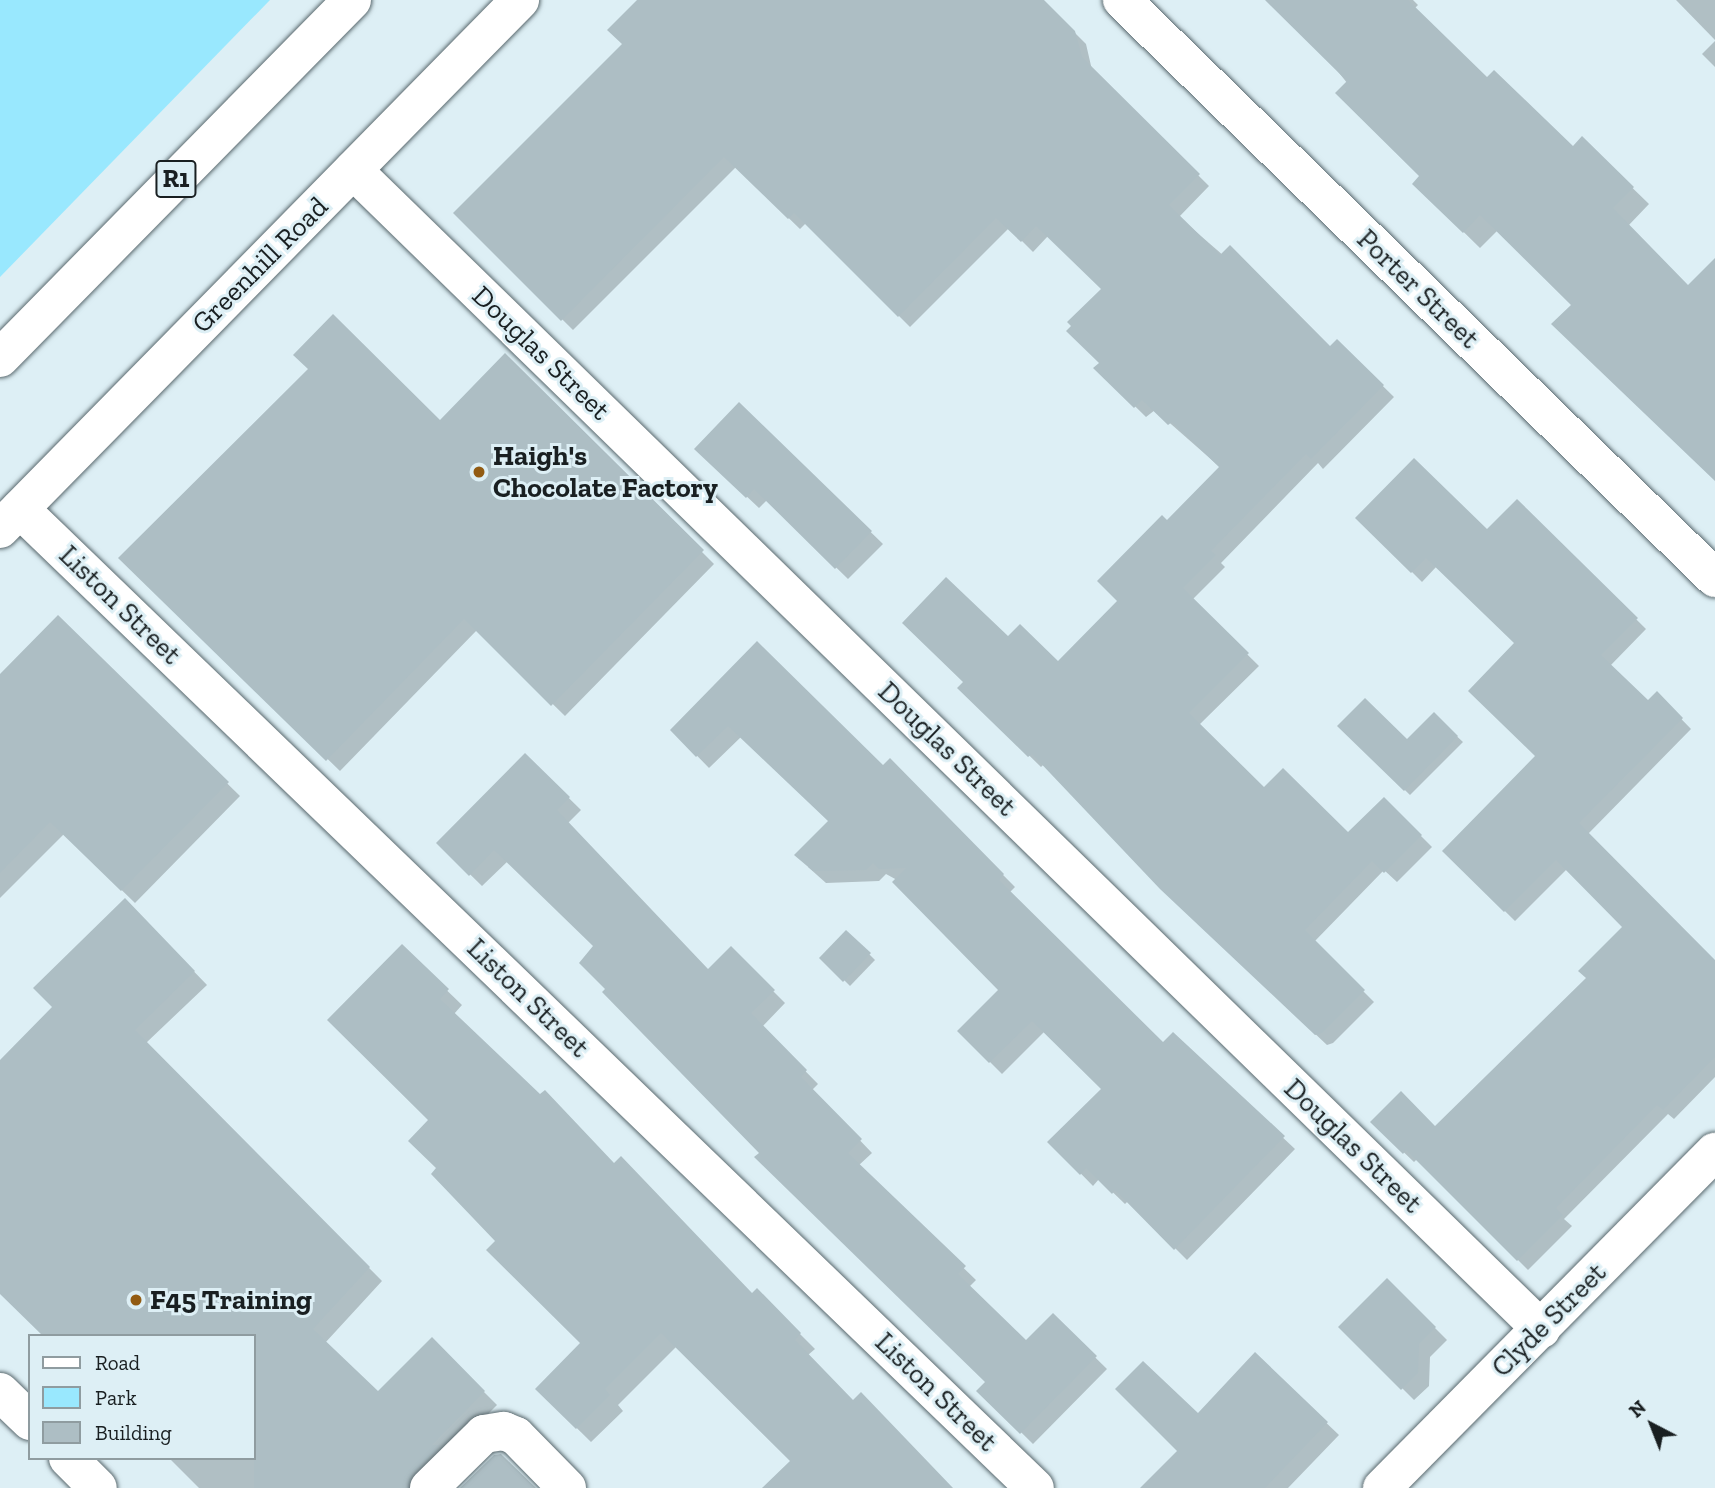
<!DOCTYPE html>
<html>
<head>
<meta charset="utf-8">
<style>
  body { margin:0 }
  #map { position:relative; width:1715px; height:1488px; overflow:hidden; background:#ddeff5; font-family:"Zilla Slab",serif }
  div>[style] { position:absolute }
  .green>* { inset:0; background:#99e8fe }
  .shadow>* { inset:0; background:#0003 }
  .building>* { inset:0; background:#adbec4 }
  .roads { filter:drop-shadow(0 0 2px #5a696e) drop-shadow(0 0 2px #5a696e) }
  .minor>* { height:38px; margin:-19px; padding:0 19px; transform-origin:19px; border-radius:19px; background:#fff }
  .major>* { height:38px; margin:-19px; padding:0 19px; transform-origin:19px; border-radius:19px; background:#fff }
  .highway>* { height:38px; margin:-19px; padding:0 19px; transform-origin:19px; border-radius:19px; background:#fff }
  .dots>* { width:19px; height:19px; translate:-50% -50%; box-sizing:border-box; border:4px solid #ddeff5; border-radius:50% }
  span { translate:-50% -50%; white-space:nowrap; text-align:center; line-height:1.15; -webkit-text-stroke:6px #ddeff5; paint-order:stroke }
  .shield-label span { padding:2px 5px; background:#ddeff5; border:2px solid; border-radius:5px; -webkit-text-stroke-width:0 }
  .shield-label { font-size:26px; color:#191f21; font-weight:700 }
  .street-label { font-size:28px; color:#191f21 }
  .poi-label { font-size:28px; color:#191f21; font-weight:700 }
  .left { translate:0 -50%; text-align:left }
  .legend { position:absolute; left:28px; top:1334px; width:228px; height:126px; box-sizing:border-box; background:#ddeff5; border:2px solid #8f9ca0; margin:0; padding:9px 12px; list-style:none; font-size:21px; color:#191f21 }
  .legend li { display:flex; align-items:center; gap:14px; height:35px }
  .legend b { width:35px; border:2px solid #8f9ca0 }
  .north { position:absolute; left:1617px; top:1390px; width:70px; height:70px; -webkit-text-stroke:5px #ddeff5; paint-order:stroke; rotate:318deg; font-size:19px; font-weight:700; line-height:28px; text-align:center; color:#191f21 }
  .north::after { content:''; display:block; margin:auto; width:24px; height:32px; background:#191f21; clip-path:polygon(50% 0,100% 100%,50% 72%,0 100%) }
</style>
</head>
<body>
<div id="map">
  <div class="green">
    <div style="clip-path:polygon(0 0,270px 0,0 277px)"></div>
  </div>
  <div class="shadow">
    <div style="clip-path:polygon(639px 0,1042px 0,1086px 44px,1092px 70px,1209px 186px,1179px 217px,1330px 348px,1337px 341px,1394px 397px,1323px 469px,1318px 463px,1221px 563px,1225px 567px,1192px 600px,1259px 666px,1199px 725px,1264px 790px,1348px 834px,1384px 799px,1432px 847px,1397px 882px,1384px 870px,1314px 942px,1374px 1002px,1333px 1043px,1327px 1045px,1173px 900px,1044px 764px,1041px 767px,960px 688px,1008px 639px,1058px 664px,1119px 601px,1167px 522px,1221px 468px,1155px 410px,1146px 417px,1096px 368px,1101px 363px,1103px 289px,1048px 236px,1033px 252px,1009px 228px,910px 327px,806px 223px,800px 229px,736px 167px,573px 330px,455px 213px,624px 44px)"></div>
    <div style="clip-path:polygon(1281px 0,1413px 0,1418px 5px,1414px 9px,1487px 80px,1573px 148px,1582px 139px,1649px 204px,1628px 226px,1688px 287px,1715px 260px,1715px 479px,1573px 305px,1498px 230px,1480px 248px,1431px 200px,1422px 177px)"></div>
    <div style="clip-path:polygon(1676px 0,1715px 0,1715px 40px)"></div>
    <div style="clip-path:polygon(1715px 41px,1715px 67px,1702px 54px)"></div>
    <div style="clip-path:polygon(505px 355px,714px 564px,565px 716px,477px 630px,340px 771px,120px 558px,440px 422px)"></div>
    <div style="clip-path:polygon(739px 404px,883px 544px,848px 579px,767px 500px,759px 508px,709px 461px)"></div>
    <div style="clip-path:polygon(1517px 501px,1646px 629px,1610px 666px,1648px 702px,1657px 694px,1691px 729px,1588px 834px,1715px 961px,1715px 1077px,1674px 1119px,1668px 1114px,1564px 1219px,1572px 1226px,1528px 1270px,1417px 1159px,1414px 1162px,1372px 1122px,1435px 1128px,1588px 978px,1625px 927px,1567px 869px,1515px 921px,1444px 851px,1537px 756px,1516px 644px,1437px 566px,1422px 582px,1358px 518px,1487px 532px)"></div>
    <div style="clip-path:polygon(58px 618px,240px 796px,135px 903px,64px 834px,0 898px,0 677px)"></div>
    <div style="clip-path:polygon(757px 643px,883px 768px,890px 761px,1015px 887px,1009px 893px,1163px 1045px,1173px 1034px,1295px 1149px,1187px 1260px,1128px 1201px,1125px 1204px,1099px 1179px,1093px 1186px,1050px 1142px,1103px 1089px,1045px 1031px,1002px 1074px,959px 1031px,1000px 990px,897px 880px,886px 874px,879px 881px,826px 883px,808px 867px,830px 821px,741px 737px,709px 768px,672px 730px)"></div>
    <div style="clip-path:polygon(1434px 715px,1463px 742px,1410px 795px,1339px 726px,1407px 741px)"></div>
    <div style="clip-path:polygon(525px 755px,581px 810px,568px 823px,708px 971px,731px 949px,785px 1003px,762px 1027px,818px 1084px,812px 1090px,872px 1153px,858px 1166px,976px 1280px,969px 1287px,1026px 1343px,1053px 1316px,1107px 1369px,1033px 1444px,979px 1391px,987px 1382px,761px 1153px,595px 946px,508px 861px,482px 886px,438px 843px)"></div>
    <div style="clip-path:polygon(125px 900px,207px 985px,146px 1043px,382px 1281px,325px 1343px,378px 1393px,432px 1340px,497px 1405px,448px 1454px,427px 1488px,199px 1488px,169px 1458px,254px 1458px,254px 1336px,0 1292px,0 1063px,54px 1007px)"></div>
    <div style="clip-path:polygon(847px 932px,875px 960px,850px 986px,822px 958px)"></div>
    <div style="clip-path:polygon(402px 947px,462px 1005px,454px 1014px,752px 1295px,757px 1291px,815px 1349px,808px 1355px,853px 1402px,951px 1488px,765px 1488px,793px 1461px,677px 1346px,618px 1405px,623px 1411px,591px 1442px,537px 1389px,583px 1343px,439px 1169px)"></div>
    <div style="clip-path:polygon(1387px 1280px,1447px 1340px,1430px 1357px,1429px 1386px,1414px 1400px,1341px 1327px)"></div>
    <div style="clip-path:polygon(1255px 1355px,1339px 1435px,1288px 1488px,1142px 1488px,1179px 1451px,1198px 1415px)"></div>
  </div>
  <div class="building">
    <div style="clip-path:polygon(637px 0,1044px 0,1075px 31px,1082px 57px,1200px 174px,1169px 205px,1220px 255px,1230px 245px,1330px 346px,1337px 339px,1384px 385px,1311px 459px,1306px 454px,1211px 551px,1216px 555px,1183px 588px,1249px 653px,1189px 713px,1264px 787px,1283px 768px,1348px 832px,1384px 797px,1422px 835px,1384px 873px,1372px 861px,1305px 930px,1365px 990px,1322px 1033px,1315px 1035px,1160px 889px,1032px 754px,1028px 757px,957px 688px,963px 682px,902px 623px,946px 577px,1008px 636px,1020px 624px,1058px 661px,1117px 601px,1097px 581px,1162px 515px,1167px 520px,1219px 467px,1172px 422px,1168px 425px,1142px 400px,1134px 408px,1093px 368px,1099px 363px,1066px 331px,1071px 326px,1067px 322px,1101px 289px,1036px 226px,1021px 242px,996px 218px,898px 317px,794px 213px,788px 219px,724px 157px,561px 321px,453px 213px,622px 44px,607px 30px)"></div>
    <div style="clip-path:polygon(1265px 0,1408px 0,1487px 77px,1494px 70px,1573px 146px,1582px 136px,1634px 187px,1613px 208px,1688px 285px,1715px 258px,1715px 481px,1551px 324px,1571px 305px,1480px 215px,1463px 233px,1412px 184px,1419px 176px,1335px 93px,1347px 81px)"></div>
    <div style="clip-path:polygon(333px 314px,440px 420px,505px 353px,704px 550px,551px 706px,464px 619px,326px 761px,118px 558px,308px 369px,293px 355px)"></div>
    <div style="clip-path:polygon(739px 402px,872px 531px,835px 569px,754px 489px,746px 498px,694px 449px)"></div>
    <div style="clip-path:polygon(1414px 458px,1487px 529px,1517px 499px,1638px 618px,1601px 655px,1648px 700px,1657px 691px,1683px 718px,1579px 823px,1715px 960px,1715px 1057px,1663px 1110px,1657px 1105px,1556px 1208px,1563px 1215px,1517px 1261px,1406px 1150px,1403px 1154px,1370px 1122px,1401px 1091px,1435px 1126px,1586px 978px,1578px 971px,1622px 927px,1556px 860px,1504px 912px,1442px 851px,1535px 756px,1468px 691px,1514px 643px,1426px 558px,1411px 573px,1355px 518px)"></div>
    <div style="clip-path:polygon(58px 615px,229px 782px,121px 891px,50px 822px,0 873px,0 674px)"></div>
    <div style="clip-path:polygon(757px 641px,883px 765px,890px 758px,1004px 874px,999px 880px,1163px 1042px,1173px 1032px,1285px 1136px,1174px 1250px,1115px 1190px,1112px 1194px,1086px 1168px,1080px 1175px,1047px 1142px,1101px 1089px,1032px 1021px,989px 1063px,957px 1031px,998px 990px,892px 882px,906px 868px,879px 869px,873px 863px,866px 870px,813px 871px,794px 855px,828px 821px,728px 726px,696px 757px,670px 730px)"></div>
    <div style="clip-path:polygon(1365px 698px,1407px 739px,1434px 712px,1458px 736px,1404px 791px,1337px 726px)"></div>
    <div style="clip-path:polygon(525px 753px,570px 797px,557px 810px,708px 969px,731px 946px,775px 990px,751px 1013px,807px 1070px,801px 1077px,862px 1139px,848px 1153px,966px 1266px,958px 1274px,1026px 1340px,1053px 1313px,1097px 1356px,1020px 1434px,976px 1391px,985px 1382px,754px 1157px,759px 1153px,602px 992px,605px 989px,579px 963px,593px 946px,494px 850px,469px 876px,436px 843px)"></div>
    <div style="clip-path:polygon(125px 898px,195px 971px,135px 1030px,370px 1267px,313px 1329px,378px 1391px,432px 1337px,485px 1391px,432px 1445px,442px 1445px,413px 1473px,408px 1488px,254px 1488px,254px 1336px,43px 1336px,0 1294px,0 1060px,52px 1007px,33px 988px)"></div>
    <div style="clip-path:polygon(846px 930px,871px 953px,843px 982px,819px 958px)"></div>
    <div style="clip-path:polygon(402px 944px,449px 989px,440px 999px,540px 1094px,545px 1090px,614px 1163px,621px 1156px,752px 1293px,757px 1288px,801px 1333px,795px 1340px,853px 1400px,861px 1392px,953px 1488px,762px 1488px,790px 1461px,661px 1333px,605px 1389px,610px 1395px,576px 1429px,535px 1389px,580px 1343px,486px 1250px,495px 1241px,431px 1174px,436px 1168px,408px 1141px,428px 1120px,327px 1020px)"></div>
    <div style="clip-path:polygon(1387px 1278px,1436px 1327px,1419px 1344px,1418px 1373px,1401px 1390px,1338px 1327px)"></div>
    <div style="clip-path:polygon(1255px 1352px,1328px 1422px,1265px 1488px,1140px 1488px,1177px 1451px,1115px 1389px,1143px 1361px,1198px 1413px)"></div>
    <div style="clip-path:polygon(501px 1454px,536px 1488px,460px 1488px,494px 1455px)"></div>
  </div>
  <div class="roads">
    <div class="minor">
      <div style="left:1122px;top:0;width:828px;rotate:44.27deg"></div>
      <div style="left:353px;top:170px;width:1660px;rotate:44.29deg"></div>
      <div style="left:20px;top:509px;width:1410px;rotate:43.97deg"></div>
      <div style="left:429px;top:1488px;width:77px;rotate:-44.5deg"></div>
      <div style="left:484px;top:1434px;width:20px;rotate:-9deg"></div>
      <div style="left:504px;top:1431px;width:13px;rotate:23deg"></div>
      <div style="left:516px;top:1436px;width:73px;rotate:45.6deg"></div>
      <div style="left:1382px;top:1488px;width:473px;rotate:-45.3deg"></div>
    </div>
    <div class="major">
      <div style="left:0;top:1392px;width:42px;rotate:44deg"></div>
      <div style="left:68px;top:1458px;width:42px;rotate:45deg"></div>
    </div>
    <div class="highway">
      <div style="left:0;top:358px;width:502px;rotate:-45.48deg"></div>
      <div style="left:0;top:529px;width:742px;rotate:-45.49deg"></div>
    </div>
  </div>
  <div class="dots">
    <div style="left:479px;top:472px;background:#925c13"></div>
    <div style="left:136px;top:1300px;background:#925c13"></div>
  </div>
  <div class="shield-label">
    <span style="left:176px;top:179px">R1</span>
  </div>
  <div class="street-label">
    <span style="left:260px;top:265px;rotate:-45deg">Greenhill Road</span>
    <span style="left:1418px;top:289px;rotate:44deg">Porter Street</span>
    <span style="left:541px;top:353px;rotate:44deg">Douglas Street</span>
    <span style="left:120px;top:605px;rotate:44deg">Liston Street</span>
    <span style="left:947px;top:749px;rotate:44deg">Douglas Street</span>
    <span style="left:528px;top:998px;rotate:44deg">Liston Street</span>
    <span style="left:1353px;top:1146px;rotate:44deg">Douglas Street</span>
    <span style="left:1549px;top:1320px;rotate:-45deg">Clyde Street</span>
    <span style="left:936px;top:1392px;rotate:44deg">Liston Street</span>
  </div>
  <div class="poi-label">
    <span class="left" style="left:493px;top:472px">Haigh's<br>Chocolate Factory</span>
    <span class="left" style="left:150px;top:1300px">F45 Training</span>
  </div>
  <ul class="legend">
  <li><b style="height:9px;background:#fff"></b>Road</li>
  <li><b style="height:19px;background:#99e8fe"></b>Park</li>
  <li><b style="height:19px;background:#adbec4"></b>Building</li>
  </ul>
  <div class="north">N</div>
</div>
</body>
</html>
